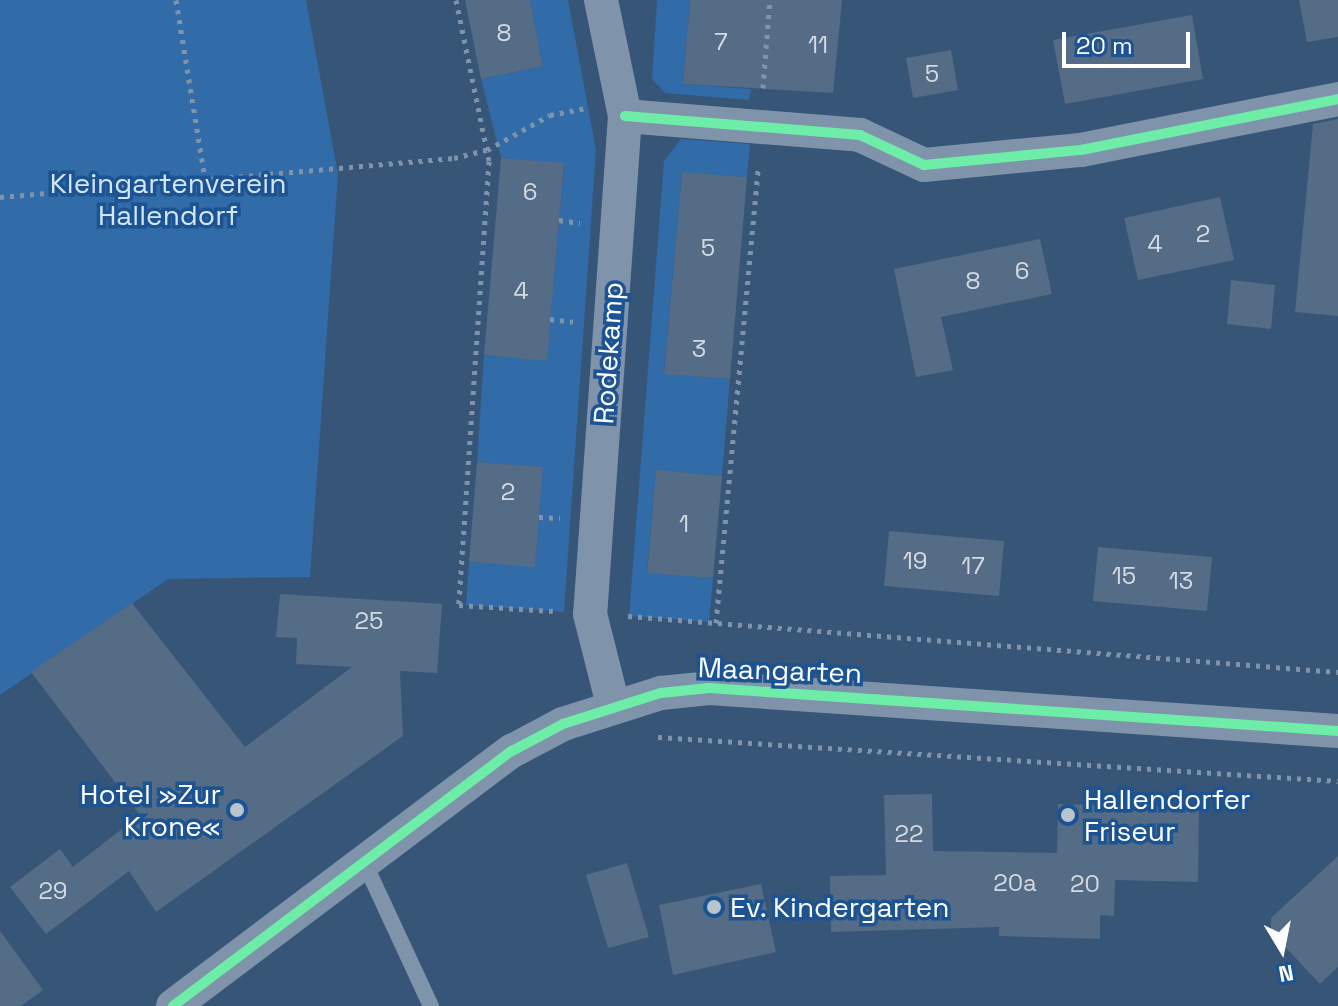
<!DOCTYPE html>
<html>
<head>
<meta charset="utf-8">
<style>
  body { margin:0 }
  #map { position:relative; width:1338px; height:1006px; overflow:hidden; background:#375577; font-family:"Space Grotesk",sans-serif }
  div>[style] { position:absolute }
  .green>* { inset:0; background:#316ba8 }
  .building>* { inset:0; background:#546c86 }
  .path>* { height:5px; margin-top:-2.5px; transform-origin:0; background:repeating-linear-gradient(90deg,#7f94aa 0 4px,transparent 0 10px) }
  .lane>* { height:16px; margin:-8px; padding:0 8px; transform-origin:8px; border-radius:8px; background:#7f94aa }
  .street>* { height:34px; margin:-17px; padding:0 17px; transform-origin:17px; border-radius:17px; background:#7f94aa }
  .cycleway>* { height:10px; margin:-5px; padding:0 5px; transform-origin:5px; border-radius:5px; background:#6deda7 }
  .dots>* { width:22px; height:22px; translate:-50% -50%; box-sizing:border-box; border:4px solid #1c5392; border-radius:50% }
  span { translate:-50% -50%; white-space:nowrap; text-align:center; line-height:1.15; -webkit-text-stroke:7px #1c5392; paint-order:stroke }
  .number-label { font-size:24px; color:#d4dae1 }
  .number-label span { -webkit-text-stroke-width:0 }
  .park-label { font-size:28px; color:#d3e6fa }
  .street-label { font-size:28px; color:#fff }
  .poi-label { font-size:28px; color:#fff }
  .right { translate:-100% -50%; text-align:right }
  .left { translate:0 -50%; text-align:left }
  .north { position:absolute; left:1242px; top:910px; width:80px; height:80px; -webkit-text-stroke:6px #1c5392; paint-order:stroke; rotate:170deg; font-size:22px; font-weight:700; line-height:32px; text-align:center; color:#fff }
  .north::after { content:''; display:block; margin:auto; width:28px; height:36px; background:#fff; clip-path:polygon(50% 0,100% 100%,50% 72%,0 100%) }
  .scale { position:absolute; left:1062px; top:32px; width:128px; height:36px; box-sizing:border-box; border:4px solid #fff; border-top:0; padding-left:10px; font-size:24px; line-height:28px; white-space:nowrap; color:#fff; -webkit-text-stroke:6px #1c5392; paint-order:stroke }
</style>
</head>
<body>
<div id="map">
  <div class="green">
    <div style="clip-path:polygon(0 0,306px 0,338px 174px,310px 577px,168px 579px,0 695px)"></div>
    <div style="clip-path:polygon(530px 0,568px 0,596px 150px,564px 612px,466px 605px,469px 562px,535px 566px,542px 467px,477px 462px,484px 355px,547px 360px,564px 164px,501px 158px,481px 79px,543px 66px)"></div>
    <div style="clip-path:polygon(657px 0,690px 0,683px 84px,751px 89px,749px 100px,665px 93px,652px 79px)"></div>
    <div style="clip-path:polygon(681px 139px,750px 144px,747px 177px,682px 173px,664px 373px,730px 379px,722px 476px,656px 471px,647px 572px,713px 578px,709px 622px,629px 616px,664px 161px)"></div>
  </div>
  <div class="building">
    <div style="clip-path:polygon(465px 0,530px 0,543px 66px,481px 79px)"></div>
    <div style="clip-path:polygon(690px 0,842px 0,833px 93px,683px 84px)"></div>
    <div style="clip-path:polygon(1299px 0,1338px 0,1338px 37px,1307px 42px)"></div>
    <div style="clip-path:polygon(1192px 15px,1203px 79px,1065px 104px,1053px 40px)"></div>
    <div style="clip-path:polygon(951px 50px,958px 90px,913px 98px,906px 58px)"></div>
    <div style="clip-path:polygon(1338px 119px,1338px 316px,1295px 312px,1313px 124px)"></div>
    <div style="clip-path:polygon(501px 158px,564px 163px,547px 361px,484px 355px)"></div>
    <div style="clip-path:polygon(682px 172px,747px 177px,730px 379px,664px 374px)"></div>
    <div style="clip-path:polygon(1220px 197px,1234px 260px,1138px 280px,1124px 218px)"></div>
    <div style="clip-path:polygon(1040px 239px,1052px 294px,941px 317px,953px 370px,916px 377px,894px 269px)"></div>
    <div style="clip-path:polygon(1231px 280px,1275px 285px,1271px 329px,1227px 324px)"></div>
    <div style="clip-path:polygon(477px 462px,543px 467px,535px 567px,469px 562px)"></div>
    <div style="clip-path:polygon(656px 470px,722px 476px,713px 578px,647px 573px)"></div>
    <div style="clip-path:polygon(889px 531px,1004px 541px,999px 596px,884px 586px)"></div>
    <div style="clip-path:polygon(1098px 547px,1212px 557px,1207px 611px,1093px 601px)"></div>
    <div style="clip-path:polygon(280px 594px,442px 604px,437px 673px,400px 671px,403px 736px,156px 912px,129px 871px,46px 934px,10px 887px,60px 849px,73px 867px,140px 815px,31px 672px,132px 603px,245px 747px,352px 667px,296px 664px,297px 638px,276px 637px)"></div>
    <div style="clip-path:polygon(932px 794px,933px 851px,1057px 853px,1058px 804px,1199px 808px,1198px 882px,1115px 880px,1114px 916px,1100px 915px,1100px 939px,999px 936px,999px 927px,831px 932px,830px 876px,886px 875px,884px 795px)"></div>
    <div style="clip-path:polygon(1338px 856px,1338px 967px,1320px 984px,1271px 932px,1271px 918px)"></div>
    <div style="clip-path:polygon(627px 863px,649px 937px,608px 948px,586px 875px)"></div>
    <div style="clip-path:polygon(761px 884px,776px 952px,673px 975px,659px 905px)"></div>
    <div style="clip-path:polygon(0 931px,43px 990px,21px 1006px,0 1006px)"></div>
  </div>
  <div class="path">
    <div style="left:176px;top:0;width:181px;rotate:80.8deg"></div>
    <div style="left:456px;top:0;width:164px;rotate:78.4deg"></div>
    <div style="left:489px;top:161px;width:445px;rotate:93.9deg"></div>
    <div style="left:459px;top:605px;width:94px;rotate:3.7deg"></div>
    <div style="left:763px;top:88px;width:88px;rotate:-85.5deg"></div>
    <div style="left:0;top:197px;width:456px;rotate:-4.9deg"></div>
    <div style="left:454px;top:158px;width:34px;rotate:-14deg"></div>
    <div style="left:487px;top:150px;width:72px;rotate:-29.1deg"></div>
    <div style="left:550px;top:115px;width:37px;rotate:-11deg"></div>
    <div style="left:559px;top:220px;width:21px;rotate:8deg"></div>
    <div style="left:550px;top:319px;width:23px;rotate:7deg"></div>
    <div style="left:539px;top:517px;width:21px;rotate:3deg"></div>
    <div style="left:628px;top:616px;width:712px;rotate:4.51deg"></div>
    <div style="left:716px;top:623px;width:459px;rotate:-84.7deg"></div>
    <div style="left:658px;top:737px;width:681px;rotate:3.7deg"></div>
  </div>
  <div class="lane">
    <div style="left:365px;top:864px;width:157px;rotate:65.1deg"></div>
  </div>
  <div class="street">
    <div style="left:601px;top:0;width:118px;rotate:78.3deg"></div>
    <div style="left:625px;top:116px;width:499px;rotate:94deg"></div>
    <div style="left:590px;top:614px;width:94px;rotate:75.8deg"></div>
    <div style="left:625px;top:116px;width:236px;rotate:4.6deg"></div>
    <div style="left:860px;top:135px;width:71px;rotate:25.1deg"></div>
    <div style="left:924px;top:165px;width:158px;rotate:-5.5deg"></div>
    <div style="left:1081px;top:150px;width:262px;rotate:-11.2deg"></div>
    <div style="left:173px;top:1006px;width:424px;rotate:-37deg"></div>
    <div style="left:512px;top:751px;width:58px;rotate:-27.9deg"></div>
    <div style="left:563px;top:724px;width:103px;rotate:-17.6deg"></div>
    <div style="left:661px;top:693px;width:48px;rotate:-5.9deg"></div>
    <div style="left:709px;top:688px;width:630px;rotate:3.91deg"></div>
  </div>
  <div class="cycleway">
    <div style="left:625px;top:116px;width:236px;rotate:4.6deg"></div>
    <div style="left:860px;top:135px;width:71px;rotate:25.1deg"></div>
    <div style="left:924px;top:165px;width:158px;rotate:-5.5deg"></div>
    <div style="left:1081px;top:150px;width:262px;rotate:-11.2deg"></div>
    <div style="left:173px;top:1006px;width:424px;rotate:-37deg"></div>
    <div style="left:512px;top:751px;width:58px;rotate:-27.9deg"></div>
    <div style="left:563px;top:724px;width:103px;rotate:-17.6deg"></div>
    <div style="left:661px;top:693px;width:48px;rotate:-5.9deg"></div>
    <div style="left:709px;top:688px;width:630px;rotate:3.91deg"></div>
  </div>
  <div class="dots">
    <div style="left:237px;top:810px;background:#b9c4cf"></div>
    <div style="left:1068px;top:815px;background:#b9c4cf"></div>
    <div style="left:714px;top:907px;background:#b9c4cf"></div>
  </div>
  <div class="number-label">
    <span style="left:504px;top:33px">8</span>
    <span style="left:721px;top:42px">7</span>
    <span style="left:818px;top:45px">11</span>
    <span style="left:932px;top:74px">5</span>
    <span style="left:530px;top:192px">6</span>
    <span style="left:1203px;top:234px">2</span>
    <span style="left:1155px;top:244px">4</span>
    <span style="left:708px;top:248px">5</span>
    <span style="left:1022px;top:271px">6</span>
    <span style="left:973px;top:281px">8</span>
    <span style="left:521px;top:291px">4</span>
    <span style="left:699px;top:349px">3</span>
    <span style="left:508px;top:492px">2</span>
    <span style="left:684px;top:524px">1</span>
    <span style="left:915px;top:561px">19</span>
    <span style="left:973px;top:566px">17</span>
    <span style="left:1124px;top:576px">15</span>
    <span style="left:1181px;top:581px">13</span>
    <span style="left:369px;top:621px">25</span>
    <span style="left:909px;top:834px">22</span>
    <span style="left:1015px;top:883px">20a</span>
    <span style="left:1085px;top:884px">20</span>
    <span style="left:53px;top:891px">29</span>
  </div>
  <div class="park-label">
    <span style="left:168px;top:199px">Kleingartenverein<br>Hallendorf</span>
  </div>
  <div class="street-label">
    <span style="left:608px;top:353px;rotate:-86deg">Rodekamp</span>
    <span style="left:780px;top:670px;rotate:2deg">Maangarten</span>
  </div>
  <div class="poi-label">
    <span class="right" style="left:221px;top:810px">Hotel »Zur<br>Krone«</span>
    <span class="left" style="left:1084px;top:815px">Hallendorfer<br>Friseur</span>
    <span class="left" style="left:730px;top:907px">Ev. Kindergarten</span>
  </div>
  <div class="north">N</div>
  <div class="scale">20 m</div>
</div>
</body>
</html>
